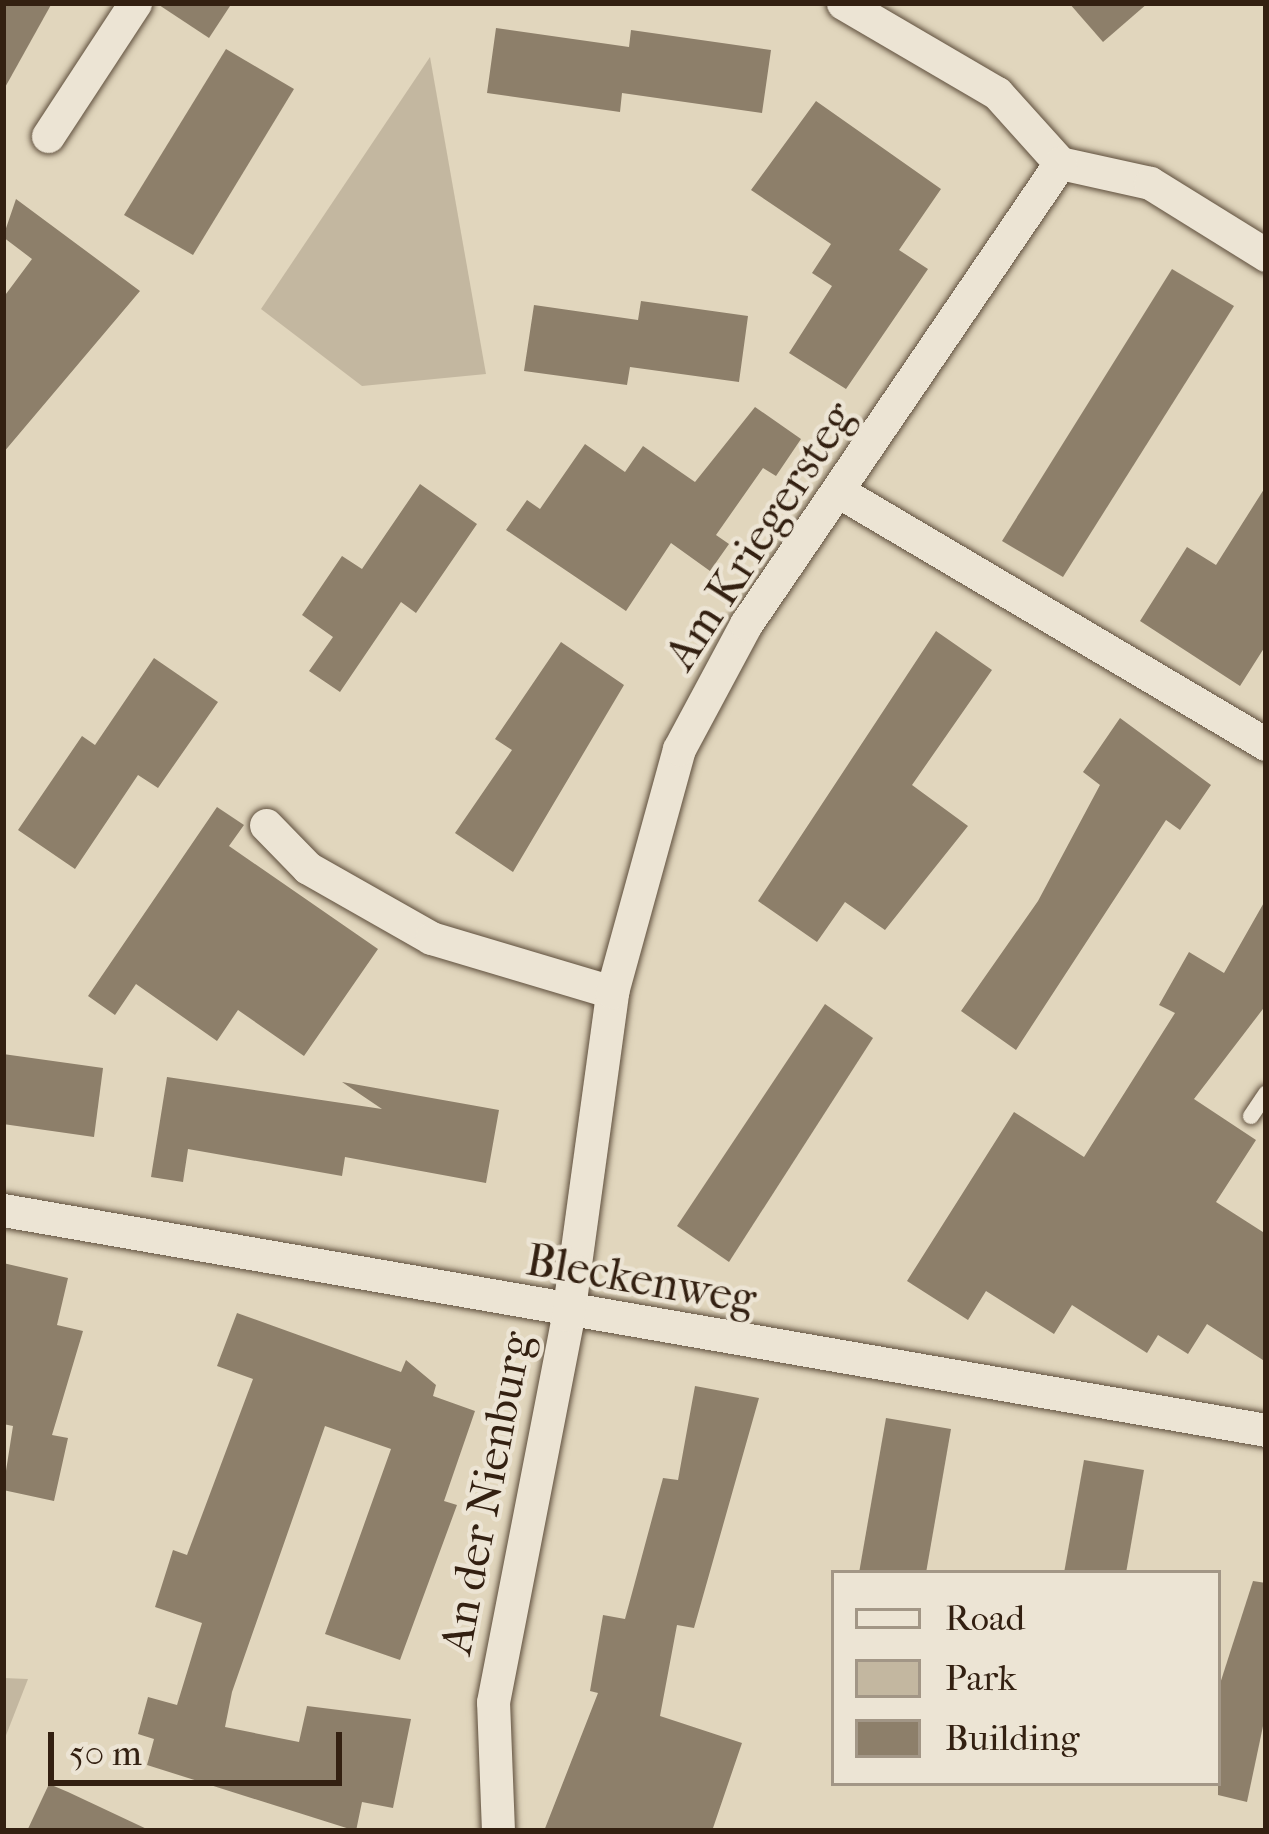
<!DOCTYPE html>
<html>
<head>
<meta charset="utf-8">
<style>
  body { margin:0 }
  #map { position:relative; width:1269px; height:1834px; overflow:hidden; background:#e1d6bd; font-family:"IM FELL French Canon",serif }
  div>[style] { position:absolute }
  .green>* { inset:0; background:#c3b7a0 }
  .building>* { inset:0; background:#8d7f6a }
  .roads { filter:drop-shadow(0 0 3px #5e4e3c) drop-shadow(0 0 3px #5e4e3c) }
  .lane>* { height:16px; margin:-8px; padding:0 8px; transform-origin:8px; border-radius:8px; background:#ece4d4 }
  .street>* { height:33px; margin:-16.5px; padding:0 16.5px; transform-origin:16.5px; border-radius:16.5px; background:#ece4d4 }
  span { translate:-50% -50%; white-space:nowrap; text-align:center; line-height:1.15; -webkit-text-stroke:9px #ece4d4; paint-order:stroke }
  .street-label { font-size:45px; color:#332011 }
  .frame { position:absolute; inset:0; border:6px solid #332011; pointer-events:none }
  .legend { position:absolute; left:831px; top:1570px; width:390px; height:216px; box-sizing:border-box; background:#ece4d4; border:3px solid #a29686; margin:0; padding:15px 21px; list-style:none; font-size:36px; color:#332011 }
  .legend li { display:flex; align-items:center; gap:24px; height:60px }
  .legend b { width:60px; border:3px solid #a29686 }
  .scale { position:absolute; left:48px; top:1732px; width:294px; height:54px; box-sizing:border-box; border:6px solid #332011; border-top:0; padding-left:15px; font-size:36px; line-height:42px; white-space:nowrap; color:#332011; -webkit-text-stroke:9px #ece4d4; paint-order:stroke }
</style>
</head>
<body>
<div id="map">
  <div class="green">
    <div style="clip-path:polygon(430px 57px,486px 374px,362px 386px,261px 309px)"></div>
    <div style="clip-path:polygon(3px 1678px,28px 1679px,3px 1743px)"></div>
  </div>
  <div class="building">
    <div style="clip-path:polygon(3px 3px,52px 3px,3px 91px)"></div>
    <div style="clip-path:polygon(156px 3px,232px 3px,209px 38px)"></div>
    <div style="clip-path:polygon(1069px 3px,1148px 3px,1103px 42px)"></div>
    <div style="clip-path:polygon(496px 28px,629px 47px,631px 30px,771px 50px,762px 113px,622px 93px,620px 112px,487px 93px)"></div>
    <div style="clip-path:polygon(226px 49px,294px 89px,193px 255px,124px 215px)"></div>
    <div style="clip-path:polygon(816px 101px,941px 189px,899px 250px,928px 269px,846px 389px,789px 353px,832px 286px,812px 273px,831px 244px,751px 190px)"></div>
    <div style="clip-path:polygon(16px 199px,140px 291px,3px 453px,3px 298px,32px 259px,3px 237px)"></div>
    <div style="clip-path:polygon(1172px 269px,1234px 306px,1063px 577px,1002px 541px)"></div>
    <div style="clip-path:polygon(641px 301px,748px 316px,739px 382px,630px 367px,627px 385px,524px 371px,534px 305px,638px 320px)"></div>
    <div style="clip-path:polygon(755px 407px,801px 439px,776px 476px,763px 468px,716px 535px,729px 544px,710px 571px,671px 543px,626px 611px,506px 530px,527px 500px,540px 509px,585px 444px,625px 472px,643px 446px,695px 482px)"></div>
    <div style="clip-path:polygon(420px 484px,477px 524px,416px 613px,401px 602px,340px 692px,309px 671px,333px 637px,302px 615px,342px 556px,362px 569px)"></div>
    <div style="clip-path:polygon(1266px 486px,1266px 645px,1240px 686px,1140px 621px,1187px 547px,1216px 565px)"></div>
    <div style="clip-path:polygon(936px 631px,992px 670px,912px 785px,968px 826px,885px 930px,845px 902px,817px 942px,758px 901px)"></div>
    <div style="clip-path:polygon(561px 642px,624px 685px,513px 872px,455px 833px,512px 750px,495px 739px)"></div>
    <div style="clip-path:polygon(154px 658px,218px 702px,158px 788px,138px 775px,75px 869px,18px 830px,82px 736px,95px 745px)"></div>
    <div style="clip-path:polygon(1120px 718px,1211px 785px,1180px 830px,1166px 820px,1016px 1050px,961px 1011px,1038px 901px,1100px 785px,1083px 772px)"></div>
    <div style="clip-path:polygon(217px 807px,244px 825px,229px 846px,378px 949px,304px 1056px,238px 1010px,217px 1041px,136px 984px,115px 1015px,88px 996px)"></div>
    <div style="clip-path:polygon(1266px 899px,1266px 1005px,1194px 1099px,1256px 1140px,1216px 1202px,1266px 1234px,1266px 1362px,1207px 1324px,1188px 1354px,1158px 1335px,1147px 1353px,1072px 1305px,1054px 1334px,986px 1291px,968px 1320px,907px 1281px,1014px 1112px,1084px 1157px,1175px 1013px,1159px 1005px,1189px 952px,1224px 973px)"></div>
    <div style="clip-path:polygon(825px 1004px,873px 1038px,729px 1262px,677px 1226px)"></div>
    <div style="clip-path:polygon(3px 1054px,103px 1068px,94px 1137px,3px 1124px)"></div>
    <div style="clip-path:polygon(167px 1077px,382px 1109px,342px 1082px,499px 1110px,486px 1183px,345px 1157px,342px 1176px,188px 1149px,183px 1182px,151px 1177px)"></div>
    <div style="clip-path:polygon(3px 1263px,68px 1278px,57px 1325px,83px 1331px,52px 1435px,68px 1438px,54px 1501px,3px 1490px,13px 1426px,3px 1424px)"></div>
    <div style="clip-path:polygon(237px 1313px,401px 1372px,406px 1360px,436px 1385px,433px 1396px,475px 1411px,444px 1501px,457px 1505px,400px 1660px,325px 1634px,391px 1449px,325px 1426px,232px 1692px,225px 1727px,299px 1742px,307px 1706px,411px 1719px,393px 1808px,362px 1802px,356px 1831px,147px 1765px,154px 1739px,138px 1734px,148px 1697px,177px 1705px,202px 1623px,155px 1607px,173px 1550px,187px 1555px,253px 1379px,217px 1366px)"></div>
    <div style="clip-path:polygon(695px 1386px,759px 1398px,694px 1628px,677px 1625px,660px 1716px,742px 1743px,712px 1831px,544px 1831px,598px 1693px,590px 1691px,603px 1615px,625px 1619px,663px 1478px,678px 1480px)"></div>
    <div style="clip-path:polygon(886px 1418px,951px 1429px,926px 1573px,859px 1573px)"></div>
    <div style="clip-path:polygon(1084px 1460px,1144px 1470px,1126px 1573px,1064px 1573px)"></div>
    <div style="clip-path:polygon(1253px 1581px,1266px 1583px,1266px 1712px,1247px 1802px,1218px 1795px,1218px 1690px)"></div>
    <div style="clip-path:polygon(49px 1784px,68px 1792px,151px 1831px,27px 1831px)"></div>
  </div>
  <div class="roads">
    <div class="lane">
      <div style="left:1251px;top:1116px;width:27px;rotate:-56deg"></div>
    </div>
    <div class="street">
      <div style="left:843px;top:3px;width:178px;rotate:30.3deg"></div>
      <div style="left:997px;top:93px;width:94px;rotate:48deg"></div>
      <div style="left:1060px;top:163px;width:92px;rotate:12.5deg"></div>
      <div style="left:1150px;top:183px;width:137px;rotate:31.8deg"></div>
      <div style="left:48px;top:136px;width:159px;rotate:-56.8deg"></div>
      <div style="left:843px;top:494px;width:491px;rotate:30.6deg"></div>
      <div style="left:266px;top:825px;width:60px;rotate:45.7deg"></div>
      <div style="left:308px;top:868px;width:142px;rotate:29.6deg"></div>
      <div style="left:431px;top:938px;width:189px;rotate:16.6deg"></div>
      <div style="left:3px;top:1210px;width:1282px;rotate:9.88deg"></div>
      <div style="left:498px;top:1831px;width:129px;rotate:-92.2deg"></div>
      <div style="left:493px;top:1702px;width:394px;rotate:-79deg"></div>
      <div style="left:568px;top:1315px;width:326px;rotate:-82.2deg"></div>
      <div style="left:612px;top:992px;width:252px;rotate:-74.6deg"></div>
      <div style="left:679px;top:749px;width:142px;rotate:-61.8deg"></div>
      <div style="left:746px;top:624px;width:558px;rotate:-55.74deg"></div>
    </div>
  </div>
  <div class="street-label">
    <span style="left:760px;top:536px;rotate:-57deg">Am Kriegersteg</span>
    <span style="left:641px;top:1280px;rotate:10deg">Bleckenweg</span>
    <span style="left:487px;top:1493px;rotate:-79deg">An der Nienburg</span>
  </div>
  <div class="frame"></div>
  <ul class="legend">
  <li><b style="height:15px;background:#ece4d4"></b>Road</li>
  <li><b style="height:33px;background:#c3b7a0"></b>Park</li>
  <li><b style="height:33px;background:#8d7f6a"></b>Building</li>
  </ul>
  <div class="scale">50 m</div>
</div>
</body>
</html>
